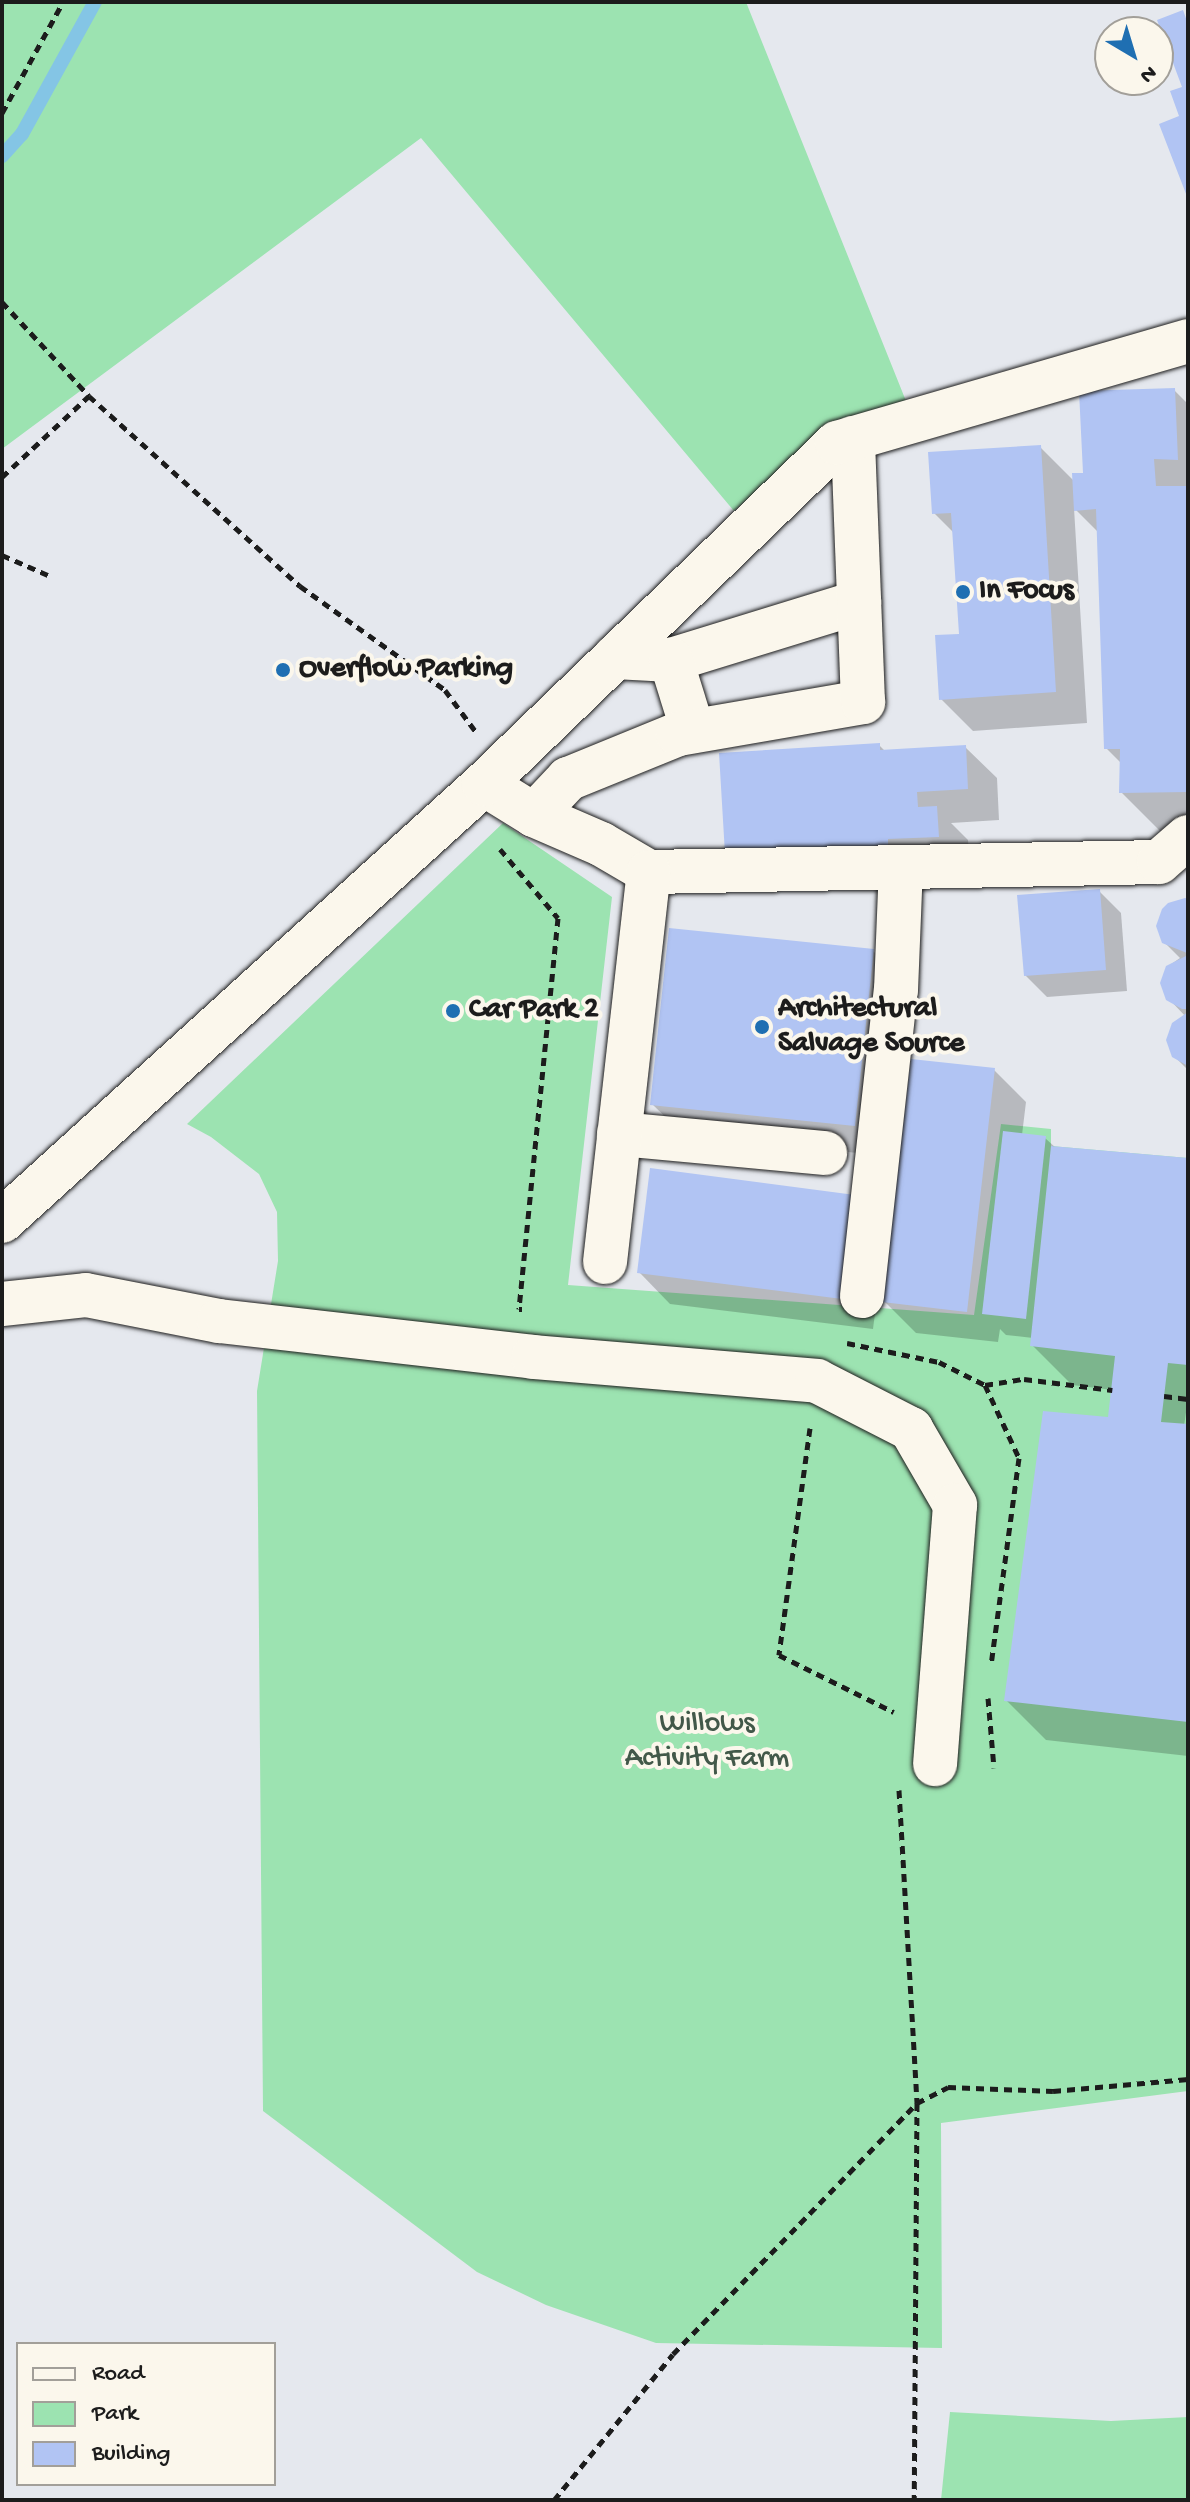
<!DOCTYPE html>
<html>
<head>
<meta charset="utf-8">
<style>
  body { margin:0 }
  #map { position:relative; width:1190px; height:2502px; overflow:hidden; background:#e5e8ee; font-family:"Gochi Hand",sans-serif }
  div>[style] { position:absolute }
  .green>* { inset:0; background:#9ce3b1 }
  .shadow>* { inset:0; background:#0003 }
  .stream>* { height:14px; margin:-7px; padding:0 7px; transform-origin:7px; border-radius:7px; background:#84c5e5 }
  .building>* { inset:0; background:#b1c4f3 }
  .path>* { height:5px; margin-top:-2.5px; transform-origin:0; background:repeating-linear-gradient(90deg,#1c1c1c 0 8px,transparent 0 14px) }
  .roads { filter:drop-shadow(0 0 2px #1c1c1c) drop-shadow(0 0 2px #1c1c1c) }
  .minor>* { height:44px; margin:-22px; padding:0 22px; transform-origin:22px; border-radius:22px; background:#fbf7ec }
  .dots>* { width:22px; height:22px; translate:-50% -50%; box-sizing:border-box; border:4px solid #fbf7ec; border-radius:50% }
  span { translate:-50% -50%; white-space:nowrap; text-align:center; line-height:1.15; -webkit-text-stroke:8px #fbf7ec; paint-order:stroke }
  .poi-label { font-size:30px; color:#1c1c1c; font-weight:700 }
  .left { translate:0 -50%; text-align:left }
  .park-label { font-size:30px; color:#425849 }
  .frame { position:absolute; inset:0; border:4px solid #1c1c1c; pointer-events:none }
  .legend { position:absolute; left:16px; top:2342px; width:260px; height:144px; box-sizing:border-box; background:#fbf7ec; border:2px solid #a29f99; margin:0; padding:10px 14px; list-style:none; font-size:24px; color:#1c1c1c }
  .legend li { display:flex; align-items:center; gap:16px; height:40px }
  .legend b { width:40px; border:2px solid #a29f99 }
  .north { position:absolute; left:1094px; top:16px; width:80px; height:80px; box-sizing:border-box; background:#fbf7ec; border:2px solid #a29f99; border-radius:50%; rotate:142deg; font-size:22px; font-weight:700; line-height:32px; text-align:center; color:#1c1c1c }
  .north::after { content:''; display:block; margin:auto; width:28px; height:36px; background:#1f6fb2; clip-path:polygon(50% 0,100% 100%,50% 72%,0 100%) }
</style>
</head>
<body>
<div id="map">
  <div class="green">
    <div style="clip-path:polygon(2px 2px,746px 2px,910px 411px,817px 437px,734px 511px,421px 138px,2px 449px)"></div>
    <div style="clip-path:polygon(503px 823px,612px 897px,568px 1285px,974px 1315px,1001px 1124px,1051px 1129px,1051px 1146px,1188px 1158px,1188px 2091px,941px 2123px,942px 2348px,656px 2343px,546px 2305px,477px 2272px,263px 2111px,257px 1391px,278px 1261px,277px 1212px,259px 1174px,211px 1137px,187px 1124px)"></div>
    <div style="clip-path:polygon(950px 2412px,1111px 2421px,1188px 2417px,1188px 2500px,941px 2500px)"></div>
  </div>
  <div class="shadow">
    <div style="clip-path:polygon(1174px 390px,1188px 404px,1188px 832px,1161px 832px,1121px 792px,1122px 764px,1106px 748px,1099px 533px,1074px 508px,1087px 723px,973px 731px,941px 699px,961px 636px,954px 533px,934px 513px,1040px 447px,1074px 481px)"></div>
    <div style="clip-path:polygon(879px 745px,885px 751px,965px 747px,997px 778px,999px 820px,951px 823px,968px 840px,970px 868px,758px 885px)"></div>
    <div style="clip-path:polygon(1099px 891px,1121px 913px,1127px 991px,1047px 997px,1025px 975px)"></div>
    <div style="clip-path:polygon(1185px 900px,1188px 901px,1188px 1070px,1174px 1056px,1187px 1018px,1168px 998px,1167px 967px,1180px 958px,1164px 942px)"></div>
    <div style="clip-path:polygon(873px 951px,905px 982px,886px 1156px,684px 1135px,652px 1104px)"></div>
    <div style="clip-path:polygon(994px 1070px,1026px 1102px,1022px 1135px,1045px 1138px,1056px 1148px,1188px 1160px,1188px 1399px,1184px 1426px,1188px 1427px,1188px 1756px,1046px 1740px,1006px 1700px,1114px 1420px,1113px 1390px,1072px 1385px,1032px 1345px,1033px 1338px,1006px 1335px,1000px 1329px,998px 1342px,916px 1333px,884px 1301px)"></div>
    <div style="clip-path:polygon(886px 1228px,873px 1329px,670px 1304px,639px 1272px)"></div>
  </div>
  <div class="stream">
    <div style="left:2px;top:156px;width:30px;rotate:-48deg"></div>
    <div style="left:22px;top:134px;width:151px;rotate:-61.1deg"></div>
  </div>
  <div class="building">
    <div style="clip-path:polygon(1183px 10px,1188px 24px,1188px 199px,1159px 124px,1179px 116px,1170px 91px,1182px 87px,1157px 20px)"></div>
    <div style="clip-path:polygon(1175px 388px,1178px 460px,1154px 459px,1156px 486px,1188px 486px,1188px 792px,1119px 793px,1120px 749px,1104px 749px,1096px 509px,1074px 511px,1072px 473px,1083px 473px,1079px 391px)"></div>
    <div style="clip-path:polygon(1041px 445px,1056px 692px,939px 700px,935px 635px,959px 634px,951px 513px,932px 514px,928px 452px)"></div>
    <div style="clip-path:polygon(880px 743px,880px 750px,966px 745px,968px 789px,917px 792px,918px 807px,937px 806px,939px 837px,888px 839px,888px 845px,725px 854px,719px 753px)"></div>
    <div style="clip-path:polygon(1100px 889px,1106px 970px,1024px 976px,1017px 895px)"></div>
    <div style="clip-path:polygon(1185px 898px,1188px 899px,1187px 953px,1162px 943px,1156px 926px,1162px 909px,1168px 903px)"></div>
    <div style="clip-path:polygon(669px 928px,874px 949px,855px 1126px,650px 1105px)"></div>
    <div style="clip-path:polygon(1188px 955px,1188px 1009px,1182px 1009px,1166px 1000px,1160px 983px,1166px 966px)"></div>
    <div style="clip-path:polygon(1188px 1012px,1188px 1066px,1172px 1057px,1166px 1040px,1172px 1023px)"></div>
    <div style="clip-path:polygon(911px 1059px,995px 1068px,967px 1312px,882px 1302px)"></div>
    <div style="clip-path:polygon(1003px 1131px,1046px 1136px,1026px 1319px,982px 1314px)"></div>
    <div style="clip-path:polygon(1051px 1146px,1188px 1158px,1188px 1365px,1168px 1363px,1161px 1422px,1188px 1424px,1188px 1722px,1004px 1701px,1043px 1411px,1108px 1417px,1115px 1356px,1030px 1346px)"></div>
    <div style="clip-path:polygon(650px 1168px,855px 1195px,842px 1299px,637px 1273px)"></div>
  </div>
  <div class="path">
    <div style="left:2px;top:113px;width:127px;rotate:-61.2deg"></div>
    <div style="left:2px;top:302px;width:128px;rotate:47.2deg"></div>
    <div style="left:89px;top:396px;width:284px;rotate:42deg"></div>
    <div style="left:300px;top:586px;width:178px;rotate:35.6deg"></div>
    <div style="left:445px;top:690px;width:52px;rotate:53.6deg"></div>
    <div style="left:2px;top:477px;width:119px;rotate:-43deg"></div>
    <div style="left:2px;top:555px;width:50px;rotate:23.5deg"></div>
    <div style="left:500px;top:849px;width:90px;rotate:50deg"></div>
    <div style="left:558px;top:918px;width:393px;rotate:95.7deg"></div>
    <div style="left:519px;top:1309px;width:3px"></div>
    <div style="left:847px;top:1343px;width:94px;rotate:11.7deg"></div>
    <div style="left:939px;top:1362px;width:51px;rotate:26.6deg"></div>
    <div style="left:985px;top:1385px;width:81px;rotate:65deg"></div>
    <div style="left:1019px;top:1458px;width:208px;rotate:97.7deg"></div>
    <div style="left:985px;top:1385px;width:39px;rotate:-9deg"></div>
    <div style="left:1024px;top:1379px;width:89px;rotate:7.1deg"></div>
    <div style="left:1164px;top:1396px;width:24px;rotate:7deg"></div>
    <div style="left:810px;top:1428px;width:229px;rotate:97.8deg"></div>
    <div style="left:779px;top:1655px;width:128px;rotate:26.4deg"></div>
    <div style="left:988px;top:1698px;width:70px;rotate:85.1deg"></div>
    <div style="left:899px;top:1790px;width:314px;rotate:86.7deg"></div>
    <div style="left:917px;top:2103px;width:397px;rotate:90.4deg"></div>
    <div style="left:554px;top:2500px;width:188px;rotate:-50.8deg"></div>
    <div style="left:673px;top:2354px;width:350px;rotate:-45.8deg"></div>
    <div style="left:917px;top:2103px;width:35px;rotate:-27deg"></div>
    <div style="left:948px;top:2087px;width:105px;rotate:2.2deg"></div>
    <div style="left:1053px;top:2091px;width:136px;rotate:-5.1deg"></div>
  </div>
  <div class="roads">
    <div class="minor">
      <div style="left:615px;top:657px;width:56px;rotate:3.1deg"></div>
      <div style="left:671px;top:660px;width:197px;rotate:-17.1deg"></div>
      <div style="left:671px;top:660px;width:74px;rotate:72.8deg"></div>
      <div style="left:484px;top:784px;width:59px;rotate:31.8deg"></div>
      <div style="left:534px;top:815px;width:73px;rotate:23.4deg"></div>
      <div style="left:601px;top:844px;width:56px;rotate:30.3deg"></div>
      <div style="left:649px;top:872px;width:510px;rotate:-1.12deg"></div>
      <div style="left:1159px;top:862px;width:38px;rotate:-41deg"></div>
      <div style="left:534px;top:815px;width:50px;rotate:-46.6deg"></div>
      <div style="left:568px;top:779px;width:119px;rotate:-22.2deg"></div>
      <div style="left:678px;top:734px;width:188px;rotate:-9.8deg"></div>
      <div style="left:863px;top:702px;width:264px;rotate:-92.2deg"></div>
      <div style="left:619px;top:1134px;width:207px;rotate:5.3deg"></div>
      <div style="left:2px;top:1221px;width:651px;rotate:-42.2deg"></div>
      <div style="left:484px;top:784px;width:491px;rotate:-44deg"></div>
      <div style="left:837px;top:443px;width:366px;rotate:-16.2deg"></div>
      <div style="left:605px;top:1262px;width:392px;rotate:-83.6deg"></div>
      <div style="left:862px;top:1296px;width:308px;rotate:-83.7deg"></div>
      <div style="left:896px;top:990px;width:123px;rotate:-87.7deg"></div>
      <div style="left:2px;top:1304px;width:84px;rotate:-6.1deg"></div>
      <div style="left:86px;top:1295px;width:136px;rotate:11.1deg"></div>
      <div style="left:219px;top:1321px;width:316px;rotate:6.5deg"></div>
      <div style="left:533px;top:1357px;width:285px;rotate:4.8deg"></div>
      <div style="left:817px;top:1381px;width:106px;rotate:27.1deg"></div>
      <div style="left:911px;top:1429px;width:88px;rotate:59.9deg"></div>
      <div style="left:955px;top:1505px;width:260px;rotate:94.4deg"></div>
    </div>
  </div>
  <div class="dots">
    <div style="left:963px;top:592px;background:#1f6fb2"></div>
    <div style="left:283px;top:670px;background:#1f6fb2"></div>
    <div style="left:453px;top:1011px;background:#1f6fb2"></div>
    <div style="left:762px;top:1027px;background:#1f6fb2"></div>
  </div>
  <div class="poi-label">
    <span class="left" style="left:979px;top:592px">In Focus</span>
    <span class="left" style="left:299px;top:670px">Overflow Parking</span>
    <span class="left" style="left:778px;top:1027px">Architectural<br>Salvage Source</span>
    <span class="left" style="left:469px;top:1011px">Car Park 2</span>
  </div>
  <div class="park-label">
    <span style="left:707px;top:1742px">Willows<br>Activity Farm</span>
  </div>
  <div class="frame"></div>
  <ul class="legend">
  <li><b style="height:10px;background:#fbf7ec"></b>Road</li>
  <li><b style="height:22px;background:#9ce3b1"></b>Park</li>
  <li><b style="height:22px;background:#b1c4f3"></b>Building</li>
  </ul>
  <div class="north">N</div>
</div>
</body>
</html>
